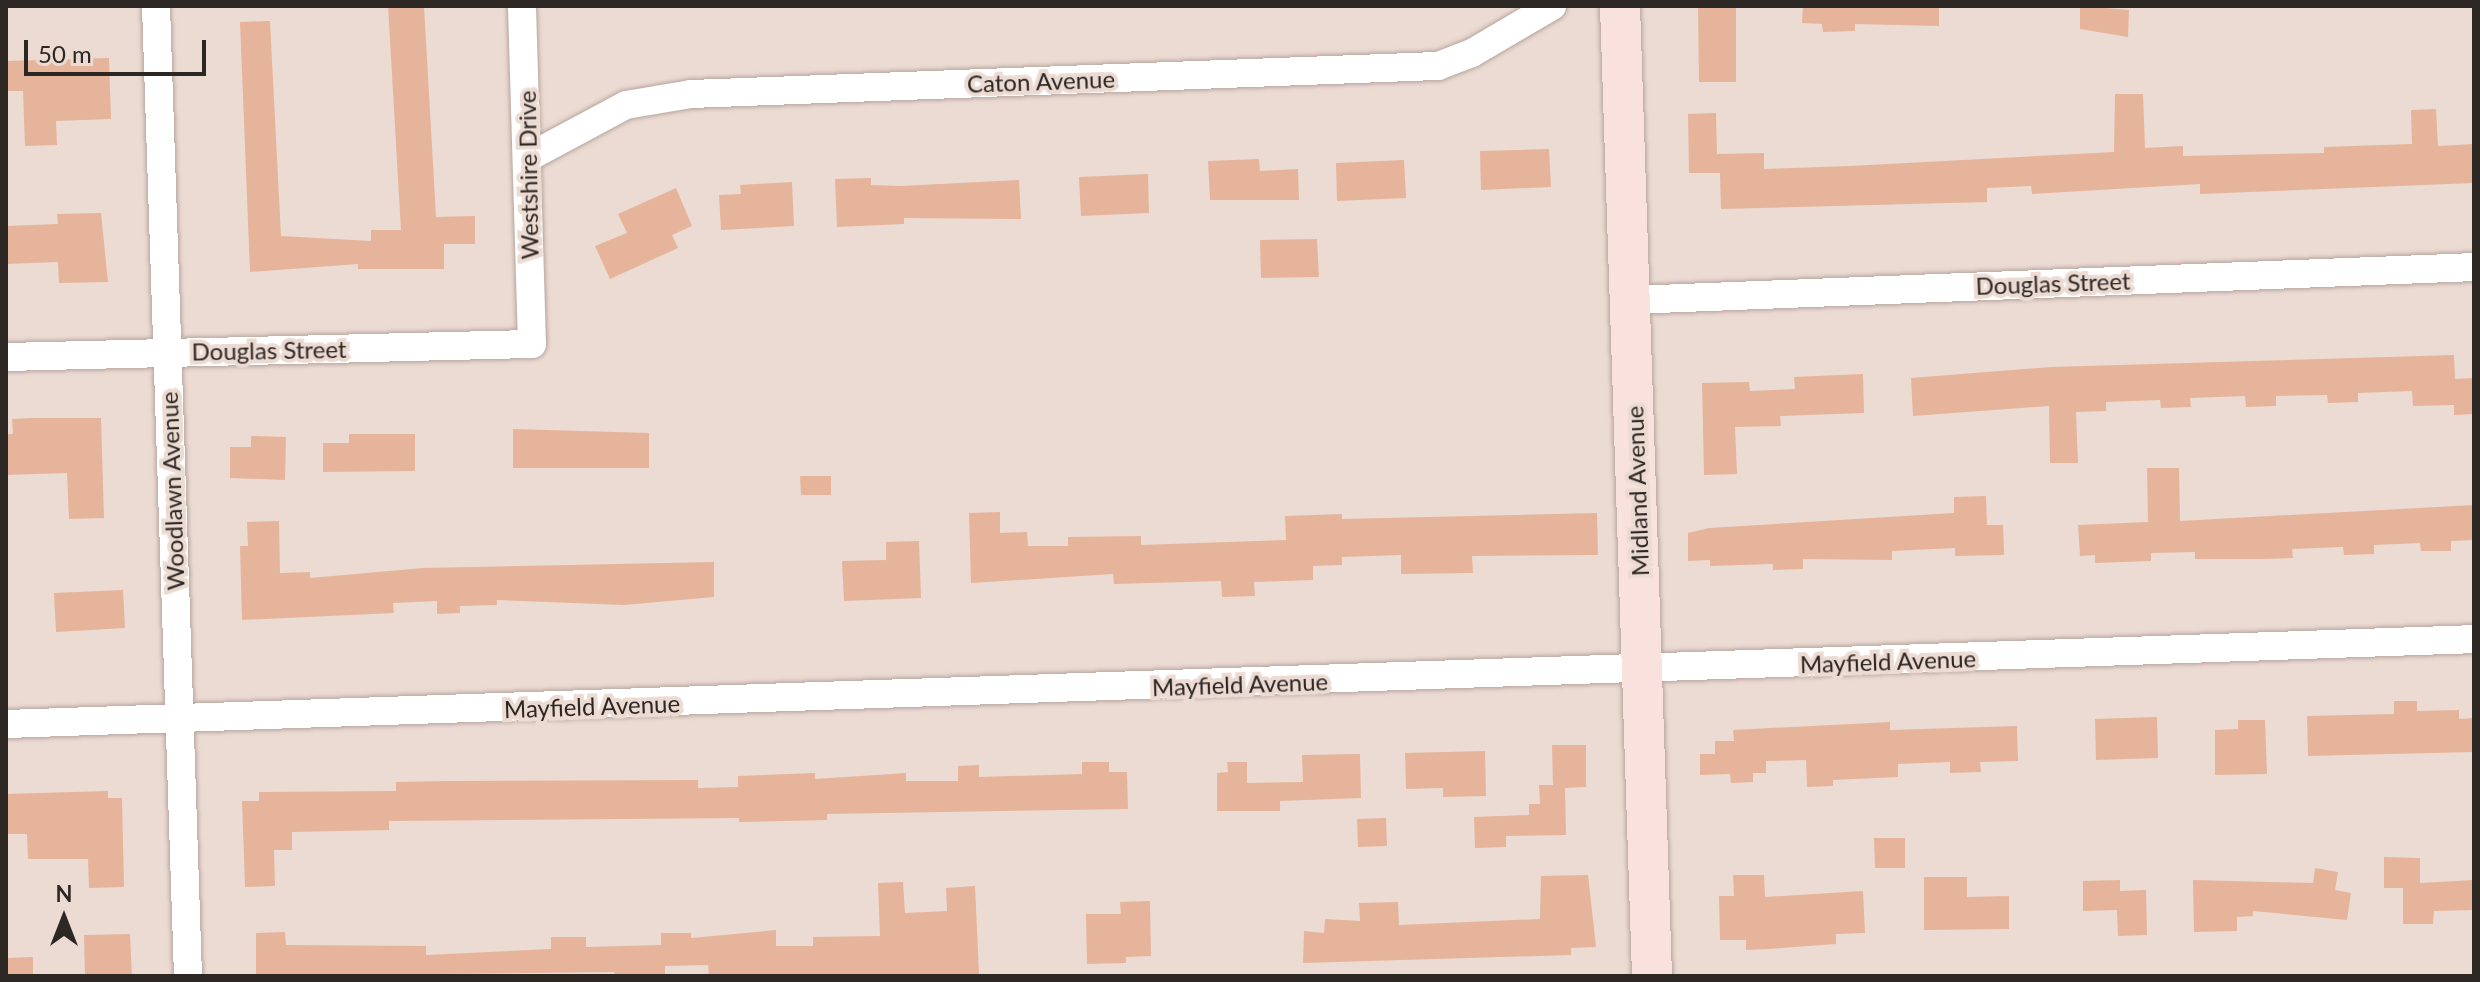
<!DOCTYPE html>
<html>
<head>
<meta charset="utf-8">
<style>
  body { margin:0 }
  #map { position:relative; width:2480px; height:982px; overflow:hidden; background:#ecdbd3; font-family:Lato,sans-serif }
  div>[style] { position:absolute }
  .building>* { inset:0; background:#e6b49a }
  .roads { filter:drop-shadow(0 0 2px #b5a59d) drop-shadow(0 0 2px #b5a59d) }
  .minor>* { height:28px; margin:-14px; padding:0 14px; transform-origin:14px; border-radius:14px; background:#fff }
  .secondary>* { height:40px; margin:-20px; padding:0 20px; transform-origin:20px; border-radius:20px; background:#f9e2de }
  span { translate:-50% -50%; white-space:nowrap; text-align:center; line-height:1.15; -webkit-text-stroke:8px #ecdbd3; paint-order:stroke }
  .street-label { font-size:24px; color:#2d2724 }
  .frame { position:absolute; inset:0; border:8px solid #2d2724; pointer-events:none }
  .north { position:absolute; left:24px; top:878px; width:80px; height:80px; -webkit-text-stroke:6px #ecdbd3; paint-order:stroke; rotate:0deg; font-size:22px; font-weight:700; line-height:32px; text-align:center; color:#2d2724 }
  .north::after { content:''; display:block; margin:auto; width:28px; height:36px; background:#2d2724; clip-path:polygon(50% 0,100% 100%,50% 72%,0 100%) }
  .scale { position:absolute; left:24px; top:40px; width:182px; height:36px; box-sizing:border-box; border:4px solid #2d2724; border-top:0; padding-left:10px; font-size:24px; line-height:28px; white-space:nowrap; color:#2d2724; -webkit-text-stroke:6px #ecdbd3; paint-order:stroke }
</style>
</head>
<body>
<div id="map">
  <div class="building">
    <div style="clip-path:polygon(388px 6px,424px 6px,436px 217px,475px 216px,475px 244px,444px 244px,444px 269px,358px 269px,358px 264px,250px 272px,240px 22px,270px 21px,281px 236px,371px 241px,371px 230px,401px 230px)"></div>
    <div style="clip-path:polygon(1698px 6px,1736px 6px,1736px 82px,1699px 82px)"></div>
    <div style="clip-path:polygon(1803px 6px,1939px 6px,1939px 26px,1855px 24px,1855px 31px,1823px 32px,1822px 24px,1802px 23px)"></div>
    <div style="clip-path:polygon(2080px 6px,2129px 10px,2128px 37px,2080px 29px)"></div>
    <div style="clip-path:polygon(109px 58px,111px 119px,56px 121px,57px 145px,25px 146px,23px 91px,6px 91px,6px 61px)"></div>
    <div style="clip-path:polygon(2115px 94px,2143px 94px,2145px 148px,2183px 146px,2183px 156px,2324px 153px,2324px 147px,2412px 144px,2411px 110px,2436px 109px,2438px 146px,2474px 144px,2474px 183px,2200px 194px,2200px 184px,2032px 194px,2031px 186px,1987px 188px,1987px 202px,1721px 209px,1720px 173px,1689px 173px,1688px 114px,1716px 113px,1717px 154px,1764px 153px,1764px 169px,1850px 166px,2114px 152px)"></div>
    <div style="clip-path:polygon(1549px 149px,1551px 187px,1481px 190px,1480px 151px)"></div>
    <div style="clip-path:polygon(1259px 159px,1260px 171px,1298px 169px,1299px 200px,1210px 200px,1208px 161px)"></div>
    <div style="clip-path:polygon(1404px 160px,1406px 198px,1337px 201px,1336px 163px)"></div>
    <div style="clip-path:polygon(1148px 174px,1149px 213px,1081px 216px,1079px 177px)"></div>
    <div style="clip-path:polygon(871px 178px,871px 185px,901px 186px,1019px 180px,1021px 219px,904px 218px,904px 224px,837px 227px,835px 179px)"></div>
    <div style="clip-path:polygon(792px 182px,794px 226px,721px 230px,719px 195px,741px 194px,740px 185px)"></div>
    <div style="clip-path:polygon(676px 188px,692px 226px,672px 235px,678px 248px,610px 279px,595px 246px,627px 233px,618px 214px)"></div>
    <div style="clip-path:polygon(101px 213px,108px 282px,59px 283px,58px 262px,6px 264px,6px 226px,58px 224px,57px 214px)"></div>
    <div style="clip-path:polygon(1317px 239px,1319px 277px,1261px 278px,1260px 240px)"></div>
    <div style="clip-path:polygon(2454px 355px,2455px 379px,2474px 378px,2474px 414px,2454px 415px,2454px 405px,2413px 406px,2412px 391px,2358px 393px,2358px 402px,2328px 403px,2327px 395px,2276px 396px,2276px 406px,2246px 407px,2245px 396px,2190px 398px,2191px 407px,2161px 408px,2160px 400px,2106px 402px,2106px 411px,2076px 412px,2078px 463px,2050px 463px,2049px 406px,1913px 416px,1911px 378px,2051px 367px)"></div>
    <div style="clip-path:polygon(1863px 374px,1864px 413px,1780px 416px,1781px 426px,1735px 427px,1737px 474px,1704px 475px,1702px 383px,1749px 382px,1750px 391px,1795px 389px,1794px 377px)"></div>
    <div style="clip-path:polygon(32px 418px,101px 418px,104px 518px,69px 519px,67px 473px,6px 475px,6px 434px,13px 434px,12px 419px)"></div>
    <div style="clip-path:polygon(513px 429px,649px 433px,649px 468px,513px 468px)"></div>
    <div style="clip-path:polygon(349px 434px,415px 434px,415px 471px,323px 472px,323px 443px,349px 443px)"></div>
    <div style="clip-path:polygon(251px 436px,286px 437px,285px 480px,230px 478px,230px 447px,251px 447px)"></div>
    <div style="clip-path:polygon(2147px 468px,2179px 468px,2180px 521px,2474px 505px,2474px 540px,2451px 541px,2451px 551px,2421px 551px,2420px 543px,2374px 545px,2374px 554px,2344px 555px,2343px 547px,2292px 549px,2293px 558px,2262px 559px,2195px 559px,2195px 552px,2151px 553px,2151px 561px,2095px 563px,2095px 555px,2080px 556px,2078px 525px,2148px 522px)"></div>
    <div style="clip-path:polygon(800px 476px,831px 476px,831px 495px,801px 495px)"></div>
    <div style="clip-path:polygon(1986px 496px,1987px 525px,2003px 525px,2004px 555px,1955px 556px,1955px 548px,1892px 551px,1892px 560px,1803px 559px,1803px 569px,1773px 570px,1773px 564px,1710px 566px,1710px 560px,1688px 561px,1688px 533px,1709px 528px,1954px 513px,1954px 497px)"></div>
    <div style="clip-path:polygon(1000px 512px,1000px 533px,1027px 532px,1028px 546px,1068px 546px,1068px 537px,1141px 536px,1141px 545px,1286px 540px,1285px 516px,1342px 514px,1342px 519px,1597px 513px,1598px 555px,1472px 556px,1473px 573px,1401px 574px,1401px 555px,1342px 557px,1342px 565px,1313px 566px,1313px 580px,1254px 582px,1255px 596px,1222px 597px,1221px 581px,1114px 584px,1113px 574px,971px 583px,969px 513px)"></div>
    <div style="clip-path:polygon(279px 521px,280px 573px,310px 572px,310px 578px,423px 568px,714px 562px,714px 597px,624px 605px,497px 600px,497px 605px,460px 606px,460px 613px,437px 614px,437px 601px,393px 603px,394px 613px,242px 620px,240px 546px,248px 546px,247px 522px)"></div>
    <div style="clip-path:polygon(919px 541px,921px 598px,844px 601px,842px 561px,886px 560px,886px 542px)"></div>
    <div style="clip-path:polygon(123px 590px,125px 628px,56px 632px,54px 593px)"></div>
    <div style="clip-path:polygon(2394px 701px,2417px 701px,2417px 711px,2459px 710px,2459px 719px,2474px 718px,2474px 752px,2308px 756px,2307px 716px,2394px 714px)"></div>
    <div style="clip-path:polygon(2157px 717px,2158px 758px,2096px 760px,2095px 719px)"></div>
    <div style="clip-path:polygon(2238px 720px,2265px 720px,2267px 774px,2215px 775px,2215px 730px,2238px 729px)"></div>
    <div style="clip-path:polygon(1890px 722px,1890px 730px,2017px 726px,2018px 761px,1980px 762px,1981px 772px,1950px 773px,1950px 762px,1898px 764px,1898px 777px,1833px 780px,1833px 786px,1807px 787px,1806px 760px,1766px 761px,1766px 773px,1753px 773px,1753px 782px,1731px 783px,1730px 774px,1700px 775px,1700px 754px,1715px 754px,1715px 741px,1734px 741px,1733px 730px)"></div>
    <div style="clip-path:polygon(1552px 745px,1586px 745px,1586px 787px,1565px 788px,1566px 835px,1506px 836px,1506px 847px,1475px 848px,1474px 817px,1529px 815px,1529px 804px,1540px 804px,1539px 785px,1553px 785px)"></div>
    <div style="clip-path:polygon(1485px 751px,1486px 796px,1443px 797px,1443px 788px,1406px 789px,1405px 753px)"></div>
    <div style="clip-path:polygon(1360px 754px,1361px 798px,1280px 801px,1280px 811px,1217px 811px,1217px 773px,1228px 772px,1227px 762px,1247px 762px,1247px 783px,1303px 782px,1302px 755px)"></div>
    <div style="clip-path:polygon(1082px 762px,1109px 762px,1109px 772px,1127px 772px,1128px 809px,827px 814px,827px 820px,739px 822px,739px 818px,389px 821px,389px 830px,292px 832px,292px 850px,274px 850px,275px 886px,245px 887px,242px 801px,259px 801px,259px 792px,396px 791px,396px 782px,448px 781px,698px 780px,698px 788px,738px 787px,738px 776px,815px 773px,815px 779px,906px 773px,906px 781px,958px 781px,958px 766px,979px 765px,979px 777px,1082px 774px)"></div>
    <div style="clip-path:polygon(108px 791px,108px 798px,122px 798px,124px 887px,89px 888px,88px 859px,28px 859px,27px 834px,6px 834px,6px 794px)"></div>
    <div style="clip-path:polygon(1386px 818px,1387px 846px,1358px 847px,1357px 819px)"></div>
    <div style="clip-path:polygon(1874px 838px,1905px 838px,1905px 868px,1875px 868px)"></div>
    <div style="clip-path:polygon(2384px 857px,2420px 858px,2420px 883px,2474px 880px,2474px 910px,2434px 911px,2433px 924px,2403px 924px,2403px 888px,2384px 888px)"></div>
    <div style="clip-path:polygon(2315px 868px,2338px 872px,2335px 890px,2351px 893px,2347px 920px,2253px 911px,2253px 916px,2237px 917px,2237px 931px,2194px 932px,2193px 880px,2313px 883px)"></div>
    <div style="clip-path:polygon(1588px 875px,1596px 947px,1571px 948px,1571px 955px,1303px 963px,1304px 931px,1324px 933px,1325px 919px,1360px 921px,1359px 903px,1398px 902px,1399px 925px,1540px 919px,1541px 876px)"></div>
    <div style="clip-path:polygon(1733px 875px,1764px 875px,1765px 897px,1863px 891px,1865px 933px,1836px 934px,1836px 944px,1769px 949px,1746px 950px,1746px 940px,1720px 940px,1719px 896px,1734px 896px)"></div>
    <div style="clip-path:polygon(1924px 877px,1967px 877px,1967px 897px,2009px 896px,2009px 929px,1924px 930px)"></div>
    <div style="clip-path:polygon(2120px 880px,2120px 891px,2146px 890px,2147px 935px,2118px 936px,2117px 910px,2083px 911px,2083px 881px)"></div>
    <div style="clip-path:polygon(903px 882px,905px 913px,947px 911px,946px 888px,975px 886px,979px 974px,709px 976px,708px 965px,665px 966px,665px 976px,615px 976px,614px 972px,256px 976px,256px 933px,285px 932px,286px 945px,426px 946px,426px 955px,551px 949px,551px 937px,586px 937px,586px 947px,661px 945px,661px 933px,691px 933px,691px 938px,776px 930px,776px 946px,813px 946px,813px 937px,880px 936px,878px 883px)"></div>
    <div style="clip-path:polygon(1150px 901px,1151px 956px,1126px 957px,1126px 963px,1087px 964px,1086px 914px,1121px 914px,1120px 902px)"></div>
    <div style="clip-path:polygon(130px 934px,132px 976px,85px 976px,84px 935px)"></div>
    <div style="clip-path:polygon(33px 957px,33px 976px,6px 976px,6px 958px)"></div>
  </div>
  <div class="roads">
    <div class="minor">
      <div style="left:156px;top:6px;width:971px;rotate:88.11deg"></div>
      <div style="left:529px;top:157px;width:110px;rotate:-28.2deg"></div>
      <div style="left:626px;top:105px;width:66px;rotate:-9.6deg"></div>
      <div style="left:691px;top:94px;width:748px;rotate:-2.15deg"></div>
      <div style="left:1438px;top:66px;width:36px;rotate:-21deg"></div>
      <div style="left:1472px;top:53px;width:93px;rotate:-30.4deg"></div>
      <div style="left:1632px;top:300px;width:843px;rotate:-2.24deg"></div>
      <div style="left:6px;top:357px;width:526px;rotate:-1.42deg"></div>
      <div style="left:532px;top:344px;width:338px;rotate:-91.7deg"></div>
      <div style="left:6px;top:724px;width:2469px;rotate:-1.97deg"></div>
    </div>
    <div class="secondary">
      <div style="left:1620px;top:6px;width:971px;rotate:88.11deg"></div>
    </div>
  </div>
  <div class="street-label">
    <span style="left:1041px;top:81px;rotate:-2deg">Caton Avenue</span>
    <span style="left:528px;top:175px;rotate:-91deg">Westshire Drive</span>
    <span style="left:2053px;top:283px;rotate:-2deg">Douglas Street</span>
    <span style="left:269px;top:350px;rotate:-1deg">Douglas Street</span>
    <span style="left:172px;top:491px;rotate:-92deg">Woodlawn Avenue</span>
    <span style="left:1637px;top:491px;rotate:-92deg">Midland Avenue</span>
    <span style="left:1888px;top:661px;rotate:-2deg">Mayfield Avenue</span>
    <span style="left:1240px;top:684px;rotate:-2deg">Mayfield Avenue</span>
    <span style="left:592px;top:706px;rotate:-2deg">Mayfield Avenue</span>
  </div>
  <div class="frame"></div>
  <div class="north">N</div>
  <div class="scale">50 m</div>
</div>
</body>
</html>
